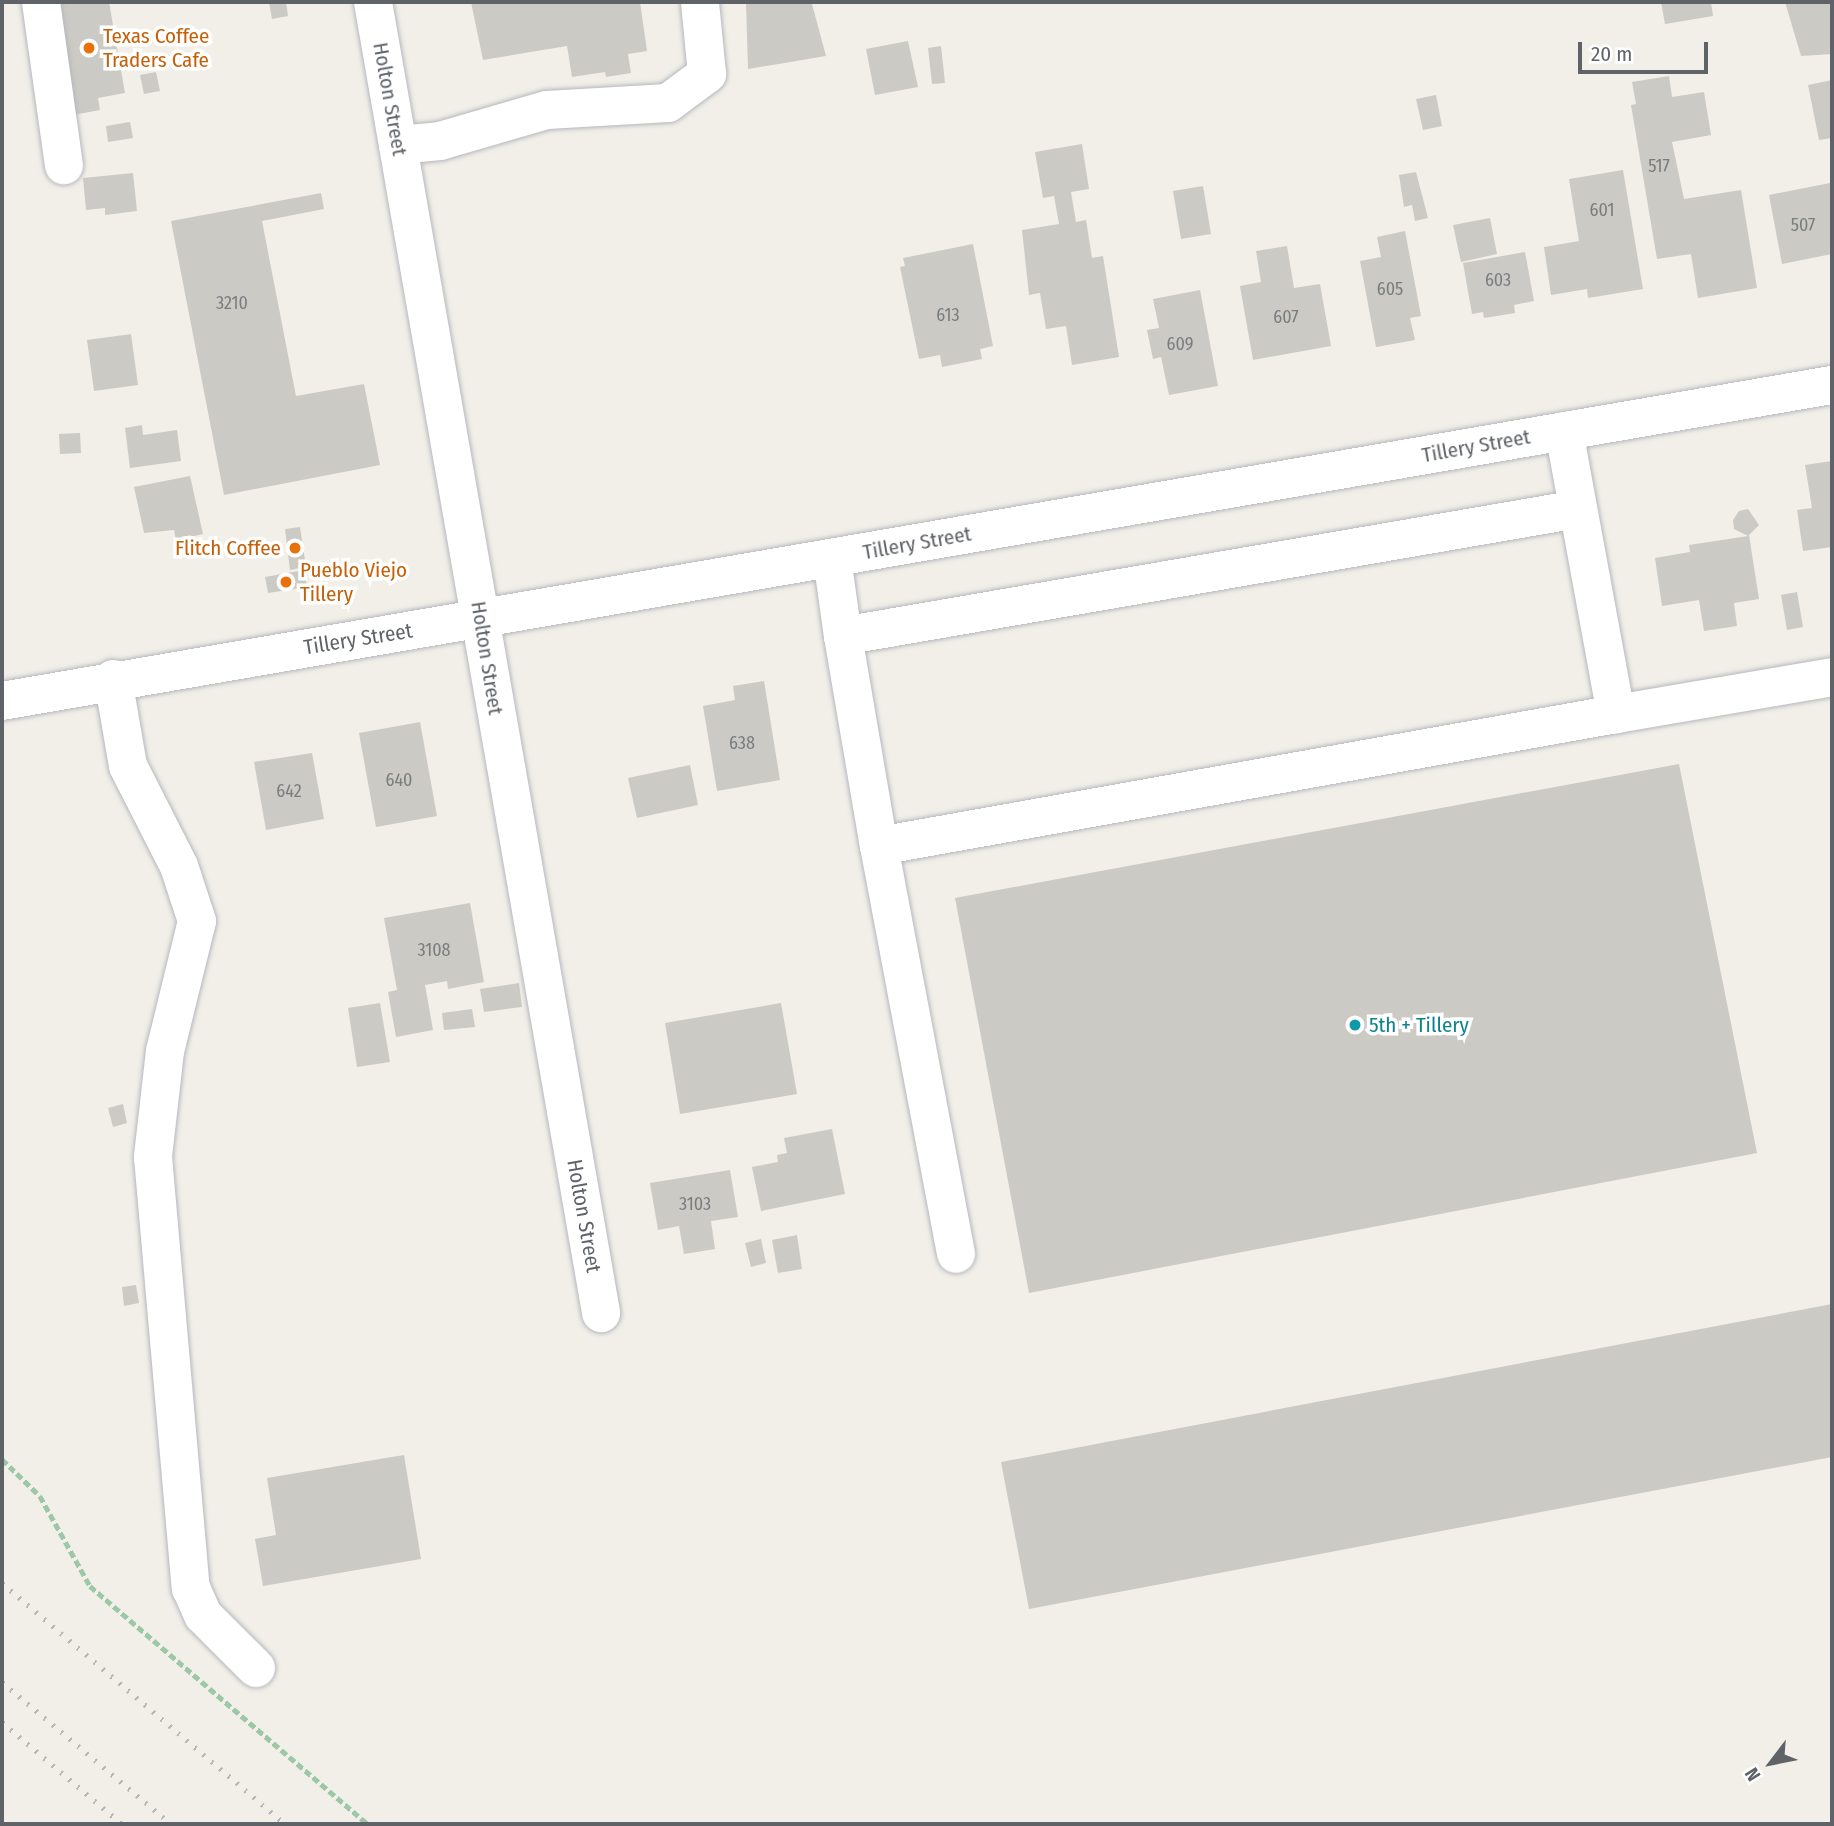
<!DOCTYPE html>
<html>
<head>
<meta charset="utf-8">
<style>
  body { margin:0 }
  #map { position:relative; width:1834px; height:1826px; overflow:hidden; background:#f1efe8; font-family:"Fira Sans Condensed",sans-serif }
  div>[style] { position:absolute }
  .building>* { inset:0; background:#cccac5 }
  .path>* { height:4.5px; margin-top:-2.25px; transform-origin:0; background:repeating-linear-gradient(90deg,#9cc7a9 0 7px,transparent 0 10.5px) }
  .roads { filter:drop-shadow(0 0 2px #b5b8bc) drop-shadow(0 0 2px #b5b8bc) }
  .minor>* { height:38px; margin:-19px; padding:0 19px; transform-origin:19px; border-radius:19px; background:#fff }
  .rail>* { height:5px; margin-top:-2.5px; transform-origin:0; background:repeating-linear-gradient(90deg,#b6b7b8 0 2px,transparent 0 11px) }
  .dots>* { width:19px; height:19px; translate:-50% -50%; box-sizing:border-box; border:4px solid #fff; border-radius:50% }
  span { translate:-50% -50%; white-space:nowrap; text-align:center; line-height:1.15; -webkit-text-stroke:7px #fff; paint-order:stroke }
  .number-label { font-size:18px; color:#7a7d7f }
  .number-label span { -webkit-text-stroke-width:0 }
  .food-label { font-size:21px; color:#c56008 }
  .left { translate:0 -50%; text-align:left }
  .right { translate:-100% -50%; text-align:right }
  .street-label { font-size:21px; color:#5f6368 }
  .culture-label { font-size:21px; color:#0d838f }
  .frame { position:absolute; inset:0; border:4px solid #5f6368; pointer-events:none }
  .north { position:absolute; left:1736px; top:1728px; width:70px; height:70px; -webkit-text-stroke:5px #fff; paint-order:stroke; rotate:238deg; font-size:19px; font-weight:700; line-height:28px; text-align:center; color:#5f6368 }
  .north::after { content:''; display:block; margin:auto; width:24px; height:32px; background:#5f6368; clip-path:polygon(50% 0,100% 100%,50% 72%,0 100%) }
  .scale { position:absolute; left:1578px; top:42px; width:130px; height:32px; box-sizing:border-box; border:4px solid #5f6368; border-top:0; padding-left:9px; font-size:21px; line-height:24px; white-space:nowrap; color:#5f6368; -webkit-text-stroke:5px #fff; paint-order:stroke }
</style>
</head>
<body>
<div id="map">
  <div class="building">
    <div style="clip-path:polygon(53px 2px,109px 2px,125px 93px,98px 98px,100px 110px,73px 115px)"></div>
    <div style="clip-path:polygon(269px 2px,286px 2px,288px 16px,272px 19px)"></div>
    <div style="clip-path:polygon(471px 2px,640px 2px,647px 51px,628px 54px,631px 73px,606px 77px,605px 72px,572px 77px,567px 46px,483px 60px)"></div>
    <div style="clip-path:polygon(746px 2px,818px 2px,812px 4px,826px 56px,748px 69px)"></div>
    <div style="clip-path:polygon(1661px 2px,1711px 2px,1713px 16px,1665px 24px)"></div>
    <div style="clip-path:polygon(1785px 2px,1832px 2px,1832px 54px,1801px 56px)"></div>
    <div style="clip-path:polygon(908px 41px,918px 87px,875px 95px,866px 49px)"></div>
    <div style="clip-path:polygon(941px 46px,945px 83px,932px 84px,928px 48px)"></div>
    <div style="clip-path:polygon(156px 72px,160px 91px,144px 94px,140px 75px)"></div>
    <div style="clip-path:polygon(1669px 76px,1672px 97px,1704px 92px,1711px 135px,1672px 142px,1684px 199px,1741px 190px,1757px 288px,1698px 298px,1691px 254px,1657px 259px,1631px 105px,1636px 104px,1632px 82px)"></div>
    <div style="clip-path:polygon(1832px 80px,1832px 138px,1819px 140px,1808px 85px)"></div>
    <div style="clip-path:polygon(1436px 95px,1442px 126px,1423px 130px,1416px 99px)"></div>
    <div style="clip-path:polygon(130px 122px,133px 138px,108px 142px,106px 126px)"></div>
    <div style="clip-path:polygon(1082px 144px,1089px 189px,1071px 192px,1076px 222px,1086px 220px,1092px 258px,1103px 256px,1119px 357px,1072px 365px,1066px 326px,1046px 329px,1040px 293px,1029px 295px,1022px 230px,1059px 224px,1054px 196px,1043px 198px,1035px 152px)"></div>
    <div style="clip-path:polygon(1623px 170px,1643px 289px,1588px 298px,1587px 289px,1551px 295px,1544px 247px,1579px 241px,1569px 179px)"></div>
    <div style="clip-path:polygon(1416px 172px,1428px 218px,1415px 221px,1412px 205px,1404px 207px,1399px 175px)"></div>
    <div style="clip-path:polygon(133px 173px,137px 211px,105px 215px,105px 208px,86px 210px,83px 178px)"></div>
    <div style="clip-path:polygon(1830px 183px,1832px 254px,1782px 264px,1769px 195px)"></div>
    <div style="clip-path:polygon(1203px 186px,1211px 234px,1181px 239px,1173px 191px)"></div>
    <div style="clip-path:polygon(321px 193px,324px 209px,262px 221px,296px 396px,364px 384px,380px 465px,224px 495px,171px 221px)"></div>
    <div style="clip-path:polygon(1490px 218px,1497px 254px,1461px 262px,1453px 225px)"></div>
    <div style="clip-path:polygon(1405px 231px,1421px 316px,1410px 318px,1415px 340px,1376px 347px,1360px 261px,1381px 257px,1377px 237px)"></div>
    <div style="clip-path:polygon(973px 244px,993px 346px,980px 349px,982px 359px,942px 367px,940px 355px,919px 359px,900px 267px,905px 266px,903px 258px)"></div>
    <div style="clip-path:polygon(1287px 246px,1294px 288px,1320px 284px,1331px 346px,1253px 360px,1240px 286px,1261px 282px,1256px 251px)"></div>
    <div style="clip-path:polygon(1525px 252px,1534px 301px,1514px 305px,1515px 313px,1484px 318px,1483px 312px,1472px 314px,1463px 263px)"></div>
    <div style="clip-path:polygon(1200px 290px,1218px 386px,1169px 395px,1161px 357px,1153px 359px,1147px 330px,1159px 328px,1153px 299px)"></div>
    <div style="clip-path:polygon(131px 334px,138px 385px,94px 391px,87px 340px)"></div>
    <div style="clip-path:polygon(142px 425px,143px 435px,177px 430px,181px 461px,130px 468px,125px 428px)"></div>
    <div style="clip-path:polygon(80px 433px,81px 453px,60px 454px,59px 434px)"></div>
    <div style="clip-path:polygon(1832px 461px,1832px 547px,1803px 551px,1797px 510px,1812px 508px,1805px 465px)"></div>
    <div style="clip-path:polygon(190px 476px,203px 534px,176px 540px,174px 530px,144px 533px,134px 487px)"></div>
    <div style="clip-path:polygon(1748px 509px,1759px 525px,1749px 535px,1759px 599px,1734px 603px,1737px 626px,1704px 631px,1699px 600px,1662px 606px,1655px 558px,1690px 552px,1689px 545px,1748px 536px,1734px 529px,1733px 520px,1739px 511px)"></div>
    <div style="clip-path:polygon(300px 527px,306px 567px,290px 570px,285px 529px)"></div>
    <div style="clip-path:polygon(304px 570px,307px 587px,268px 593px,265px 577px)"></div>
    <div style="clip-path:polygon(1797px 592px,1803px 627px,1787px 630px,1781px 595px)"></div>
    <div style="clip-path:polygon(764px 681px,780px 780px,717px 791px,703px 706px,735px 700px,733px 686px)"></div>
    <div style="clip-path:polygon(420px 722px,437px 816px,376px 827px,359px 733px)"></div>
    <div style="clip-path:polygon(312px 753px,324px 819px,266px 830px,254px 762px)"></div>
    <div style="clip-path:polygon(1679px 764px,1757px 1153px,1029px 1293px,955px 898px)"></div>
    <div style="clip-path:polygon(690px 765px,698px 805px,637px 818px,628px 778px)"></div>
    <div style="clip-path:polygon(470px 903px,484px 982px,448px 989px,447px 981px,425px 985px,433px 1030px,396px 1037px,388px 992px,397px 990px,384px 918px)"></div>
    <div style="clip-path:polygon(519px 983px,522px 1007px,484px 1012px,480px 989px)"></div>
    <div style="clip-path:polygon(380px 1003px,390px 1062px,357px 1067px,348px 1008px)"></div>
    <div style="clip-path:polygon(781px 1003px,797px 1094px,680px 1114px,665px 1023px)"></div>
    <div style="clip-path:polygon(472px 1009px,475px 1027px,444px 1030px,442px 1013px)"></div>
    <div style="clip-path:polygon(123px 1104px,127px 1123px,113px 1127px,108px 1108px)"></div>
    <div style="clip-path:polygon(832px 1129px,845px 1194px,761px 1211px,752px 1167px,778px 1162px,777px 1155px,787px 1153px,784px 1138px)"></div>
    <div style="clip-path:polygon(730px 1170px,738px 1217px,711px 1221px,715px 1249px,684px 1254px,679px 1226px,658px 1230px,650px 1183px)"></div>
    <div style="clip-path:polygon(797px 1235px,802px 1269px,778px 1273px,772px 1240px)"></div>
    <div style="clip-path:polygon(761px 1239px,766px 1263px,751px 1267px,745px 1243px)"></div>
    <div style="clip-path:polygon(136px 1285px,139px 1303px,124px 1306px,122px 1287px)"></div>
    <div style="clip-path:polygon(1832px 1304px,1832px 1457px,1029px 1609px,1001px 1462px)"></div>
    <div style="clip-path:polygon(404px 1455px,421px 1559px,263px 1586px,255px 1539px,276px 1535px,267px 1478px)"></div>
  </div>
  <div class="path">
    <div style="left:2px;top:1459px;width:53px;rotate:44.2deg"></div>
    <div style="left:40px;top:1496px;width:103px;rotate:60.9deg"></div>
    <div style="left:90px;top:1586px;width:366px;rotate:40.6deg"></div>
  </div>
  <div class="roads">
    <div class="minor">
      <div style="left:41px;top:2px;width:165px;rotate:82deg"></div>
      <div style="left:373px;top:2px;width:1331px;rotate:80.13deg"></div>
      <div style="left:398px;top:145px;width:42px;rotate:-5.4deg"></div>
      <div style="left:440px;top:141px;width:111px;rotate:-16.2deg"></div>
      <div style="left:547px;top:110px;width:121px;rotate:-3.3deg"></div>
      <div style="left:668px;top:103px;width:49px;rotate:-36.6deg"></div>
      <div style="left:707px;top:74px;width:72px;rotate:-95.6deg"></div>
      <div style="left:1564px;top:431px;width:288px;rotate:79.6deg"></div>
      <div style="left:1616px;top:714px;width:219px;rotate:-9.7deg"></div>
      <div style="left:1578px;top:509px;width:746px;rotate:170.2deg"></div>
      <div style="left:843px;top:636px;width:213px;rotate:80.3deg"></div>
      <div style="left:879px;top:846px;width:749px;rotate:-10.15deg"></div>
      <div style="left:832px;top:558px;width:79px;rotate:82deg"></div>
      <div style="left:113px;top:679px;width:88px;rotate:80.2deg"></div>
      <div style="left:128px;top:766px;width:112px;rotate:63deg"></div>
      <div style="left:179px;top:866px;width:58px;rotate:71.9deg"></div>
      <div style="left:197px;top:921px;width:134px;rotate:103.8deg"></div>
      <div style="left:165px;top:1051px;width:107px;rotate:96.5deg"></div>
      <div style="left:153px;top:1157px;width:433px;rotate:85deg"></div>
      <div style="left:191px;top:1588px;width:30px;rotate:66deg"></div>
      <div style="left:203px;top:1615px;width:75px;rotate:45deg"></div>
      <div style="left:2px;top:701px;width:1857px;rotate:-9.8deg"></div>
      <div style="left:879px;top:846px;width:415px;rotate:79.3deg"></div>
    </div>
  </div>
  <div class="rail">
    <div style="left:2px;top:1583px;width:372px;rotate:40.4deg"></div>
    <div style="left:2px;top:1682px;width:221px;rotate:40deg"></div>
    <div style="left:2px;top:1722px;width:157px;rotate:40.4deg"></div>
  </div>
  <div class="dots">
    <div style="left:89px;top:48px;background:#e8710a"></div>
    <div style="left:295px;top:548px;background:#e8710a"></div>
    <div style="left:286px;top:582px;background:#e8710a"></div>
    <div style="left:1355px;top:1025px;background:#0f9aa8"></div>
  </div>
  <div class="number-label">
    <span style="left:1659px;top:166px">517</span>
    <span style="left:1602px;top:210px">601</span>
    <span style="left:1803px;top:225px">507</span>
    <span style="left:1498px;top:280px">603</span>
    <span style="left:1390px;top:289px">605</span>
    <span style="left:232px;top:303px">3210</span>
    <span style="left:948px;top:315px">613</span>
    <span style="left:1286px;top:317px">607</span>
    <span style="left:1180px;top:344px">609</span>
    <span style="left:742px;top:743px">638</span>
    <span style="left:399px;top:780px">640</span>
    <span style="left:289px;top:791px">642</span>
    <span style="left:434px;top:950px">3108</span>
    <span style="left:695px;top:1204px">3103</span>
  </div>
  <div class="food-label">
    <span class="left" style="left:103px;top:48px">Texas Coffee<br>Traders Cafe</span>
    <span class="right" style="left:281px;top:548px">Flitch Coffee</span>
    <span class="left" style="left:300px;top:582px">Pueblo Viejo<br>Tillery</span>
  </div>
  <div class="street-label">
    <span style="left:390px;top:99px;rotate:80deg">Holton Street</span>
    <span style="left:1476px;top:446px;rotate:-10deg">Tillery Street</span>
    <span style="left:917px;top:543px;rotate:-10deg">Tillery Street</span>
    <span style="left:358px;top:639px;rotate:-9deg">Tillery Street</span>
    <span style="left:487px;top:658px;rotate:81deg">Holton Street</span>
    <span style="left:584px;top:1216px;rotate:80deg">Holton Street</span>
  </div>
  <div class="culture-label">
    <span class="left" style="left:1369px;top:1025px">5th + Tillery</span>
  </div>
  <div class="frame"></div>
  <div class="north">N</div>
  <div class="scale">20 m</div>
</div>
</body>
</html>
